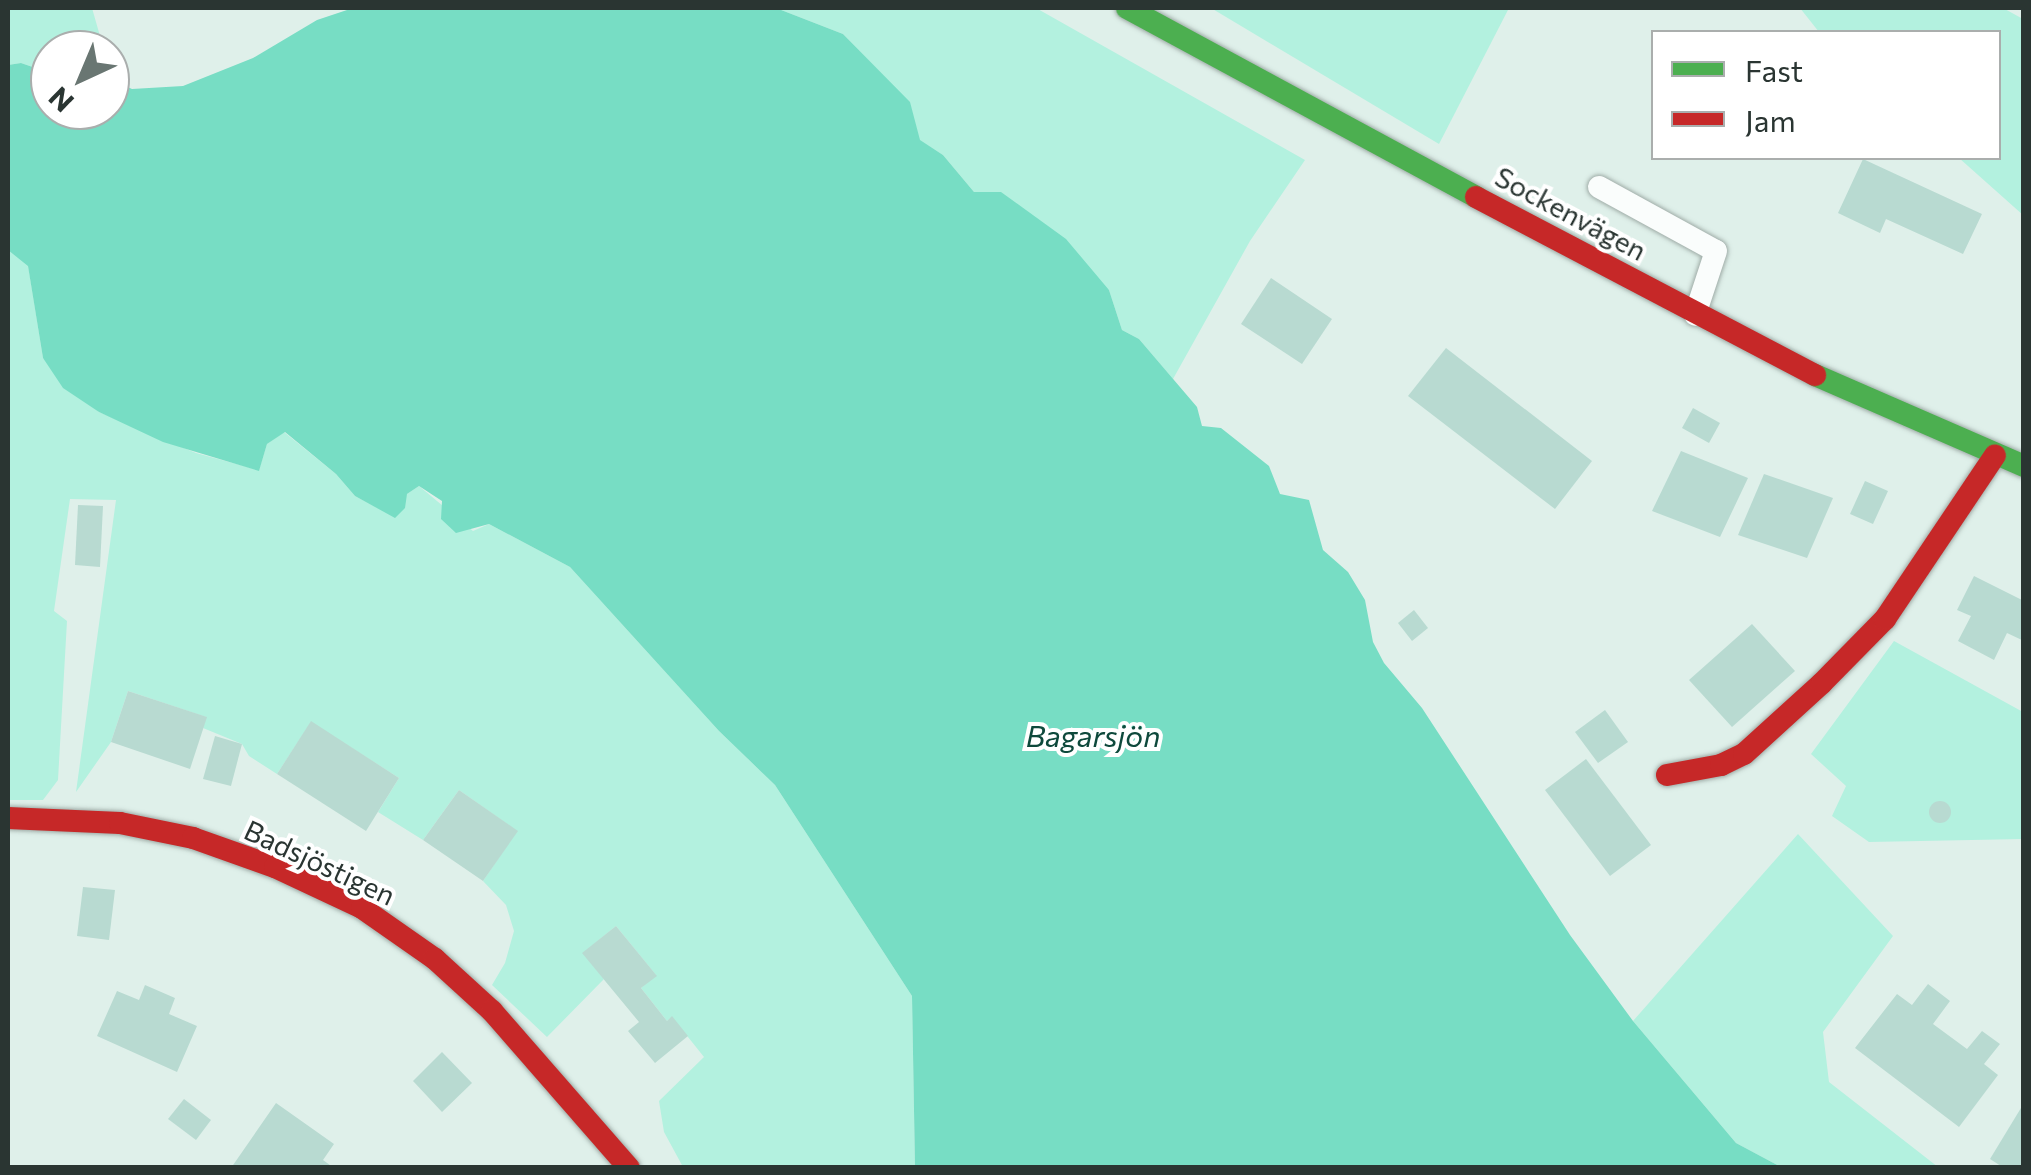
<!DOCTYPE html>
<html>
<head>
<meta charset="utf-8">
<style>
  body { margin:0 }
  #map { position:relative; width:2031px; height:1175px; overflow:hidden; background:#dff0ea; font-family:Commissioner,sans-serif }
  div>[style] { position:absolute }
  .green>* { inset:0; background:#b3f1df }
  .water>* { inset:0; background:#77ddc4 }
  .building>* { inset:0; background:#b8dad1 }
  .round { border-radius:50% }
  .roads { filter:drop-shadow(0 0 2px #9faca7) drop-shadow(0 0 2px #9faca7) }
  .lane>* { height:22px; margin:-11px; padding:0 11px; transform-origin:11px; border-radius:11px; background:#fafdfc }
  .fast>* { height:22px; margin:-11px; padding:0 11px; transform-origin:11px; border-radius:11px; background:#4caf50 }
  .jam>* { height:22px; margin:-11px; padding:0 11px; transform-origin:11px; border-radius:11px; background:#c62828 }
  span { translate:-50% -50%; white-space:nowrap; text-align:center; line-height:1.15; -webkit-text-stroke:8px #fff; paint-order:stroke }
  .street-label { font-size:28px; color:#2a3532 }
  .water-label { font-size:30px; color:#0e493c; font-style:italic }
  .frame { position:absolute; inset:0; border:10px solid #2a3532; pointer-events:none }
  .legend { position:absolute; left:1651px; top:30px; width:350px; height:130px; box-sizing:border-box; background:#fff; border:2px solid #aaaead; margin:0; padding:12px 18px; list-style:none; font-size:30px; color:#2a3532 }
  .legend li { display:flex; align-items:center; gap:20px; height:50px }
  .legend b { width:50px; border:2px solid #aaaead }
  .north { position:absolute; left:30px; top:30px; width:100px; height:100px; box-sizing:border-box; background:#fff; border:2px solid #aaaead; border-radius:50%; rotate:224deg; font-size:28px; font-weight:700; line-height:40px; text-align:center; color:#2a3532 }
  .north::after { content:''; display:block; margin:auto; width:35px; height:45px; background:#697672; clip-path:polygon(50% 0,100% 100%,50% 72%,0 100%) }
</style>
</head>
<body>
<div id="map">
  <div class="green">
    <div style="clip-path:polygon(8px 8px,92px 8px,104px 50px,50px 50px,50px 73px,21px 63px,8px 65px)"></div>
    <div style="clip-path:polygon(776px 8px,1036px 8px,1305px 160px,1250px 241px,1173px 379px,1139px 339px,1122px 330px,1109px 290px,974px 192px,943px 155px,919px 140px,909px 102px,843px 34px)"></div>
    <div style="clip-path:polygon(1211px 8px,1509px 8px,1439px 144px)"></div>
    <div style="clip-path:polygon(1800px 8px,2003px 8px,2023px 19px,2023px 215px,1959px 158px,1998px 158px,1998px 32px,1819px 32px)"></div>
    <div style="clip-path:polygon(8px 250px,28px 265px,43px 358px,99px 412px,196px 453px,259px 470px,267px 444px,284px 432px,336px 474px,355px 496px,395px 517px,407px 494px,419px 486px,473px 531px,489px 524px,570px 567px,719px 731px,775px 785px,912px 996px,915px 1167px,683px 1167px,664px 1132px,659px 1101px,704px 1057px,672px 1017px,667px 1021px,641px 988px,656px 975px,616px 926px,583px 953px,604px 979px,547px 1037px,492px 985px,505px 963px,514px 931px,506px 905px,483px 881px,517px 831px,459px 790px,423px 840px,378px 812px,399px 778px,311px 722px,277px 774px,249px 756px,242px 744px,203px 728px,206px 717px,128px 691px,111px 742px,76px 792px,116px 500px,70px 499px,54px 611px,67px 621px,58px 780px,43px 800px,8px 800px)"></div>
    <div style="clip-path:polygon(1894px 641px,2023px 712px,2023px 839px,1869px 842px,1832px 816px,1846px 786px,1811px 754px)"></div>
    <div style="clip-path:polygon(1798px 834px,1893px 936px,1823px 1032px,1829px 1082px,1938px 1167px,1781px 1167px,1736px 1143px,1633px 1021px)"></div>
  </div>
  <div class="water">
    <div style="clip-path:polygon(353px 8px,776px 8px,843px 34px,910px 102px,920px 140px,943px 155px,974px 192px,1001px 192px,1066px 239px,1109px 290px,1122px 330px,1139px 339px,1197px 407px,1202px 426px,1221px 428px,1269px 466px,1280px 494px,1309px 500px,1323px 550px,1348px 572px,1365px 600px,1373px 642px,1384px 663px,1422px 708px,1570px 935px,1633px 1021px,1736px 1143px,1781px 1167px,915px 1167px,912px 996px,775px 785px,719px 731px,570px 567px,489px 524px,456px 533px,441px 519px,442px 501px,419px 486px,407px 494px,405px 508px,395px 518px,355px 496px,336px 474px,285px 432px,267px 444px,259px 471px,163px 442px,99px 412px,63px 388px,43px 358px,28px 266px,8px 250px,8px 65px,21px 63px,50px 73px,50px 110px,110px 110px,110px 79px,132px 89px,183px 86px,253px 58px,317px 20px)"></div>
  </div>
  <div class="building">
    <div style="clip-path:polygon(1863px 159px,1982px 214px,1963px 254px,1886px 219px,1880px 233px,1838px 213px)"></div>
    <div style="clip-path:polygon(1271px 278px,1332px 319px,1302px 364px,1241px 324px)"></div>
    <div style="clip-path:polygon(1446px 348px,1592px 461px,1555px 509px,1408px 396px)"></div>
    <div style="clip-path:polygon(1693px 408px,1720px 423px,1709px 443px,1682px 428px)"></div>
    <div style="clip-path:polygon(1681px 451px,1748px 478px,1720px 537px,1652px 511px)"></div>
    <div style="clip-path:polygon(1764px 474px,1833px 498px,1807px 558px,1738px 535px)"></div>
    <div style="clip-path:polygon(1865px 481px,1888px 491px,1873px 524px,1850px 514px)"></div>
    <div style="clip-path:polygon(78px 505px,103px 506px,100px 567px,75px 565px)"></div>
    <div style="clip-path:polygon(1974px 576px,2024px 601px,2024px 641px,2007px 633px,1994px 660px,1958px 641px,1971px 616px,1957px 610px)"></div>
    <div style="clip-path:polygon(1414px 610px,1428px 628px,1412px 641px,1398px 623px)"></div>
    <div style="clip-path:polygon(1752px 624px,1795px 671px,1732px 727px,1689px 680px)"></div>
    <div style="clip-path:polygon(128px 691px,207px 717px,190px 769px,111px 742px)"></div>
    <div style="clip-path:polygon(1605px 710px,1628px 742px,1598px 763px,1575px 732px)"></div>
    <div style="clip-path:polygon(311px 721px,399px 778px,366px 831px,277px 774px)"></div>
    <div style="clip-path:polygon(215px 736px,242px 744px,231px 786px,203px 779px)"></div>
    <div style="clip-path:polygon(1586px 759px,1651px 845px,1610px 876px,1545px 790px)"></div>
    <div style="clip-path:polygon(459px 790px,518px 831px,483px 881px,423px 840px)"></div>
    <div class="round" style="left:1929px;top:801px;width:22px;height:22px"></div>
    <div style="clip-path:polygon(83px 887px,115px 890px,109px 940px,77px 936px)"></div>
    <div style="clip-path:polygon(616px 926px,657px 976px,641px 988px,667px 1021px,672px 1016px,688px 1036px,655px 1063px,628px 1031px,639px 1022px,582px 953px)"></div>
    <div style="clip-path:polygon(1928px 984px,1950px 1001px,1933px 1024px,1967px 1049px,1982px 1031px,2000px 1044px,1984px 1064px,1998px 1075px,1959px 1127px,1855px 1048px,1897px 994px,1912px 1005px)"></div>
    <div style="clip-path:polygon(145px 985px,175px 998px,169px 1014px,197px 1026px,177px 1072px,97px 1036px,117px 991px,139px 1000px)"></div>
    <div style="clip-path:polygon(442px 1052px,472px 1083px,442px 1112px,413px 1081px)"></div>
    <div style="clip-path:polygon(184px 1099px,211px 1120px,196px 1140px,168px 1119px)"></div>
    <div style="clip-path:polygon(276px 1103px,334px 1144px,323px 1160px,334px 1168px,231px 1168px)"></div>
    <div style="clip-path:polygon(2024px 1103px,2024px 1168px,2004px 1168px,1990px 1159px)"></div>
  </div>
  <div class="roads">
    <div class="lane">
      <div style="left:1599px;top:187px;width:133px;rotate:28.7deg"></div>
      <div style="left:1716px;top:251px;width:67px;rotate:108.2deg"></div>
    </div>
    <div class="fast">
      <div style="left:1127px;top:8px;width:397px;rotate:28.4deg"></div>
      <div style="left:1815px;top:375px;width:228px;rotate:23.5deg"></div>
    </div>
    <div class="jam">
      <div style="left:1476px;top:197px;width:383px;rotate:27.7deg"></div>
      <div style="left:1667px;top:775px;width:55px;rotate:-10.5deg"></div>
      <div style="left:1721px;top:765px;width:25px;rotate:-26deg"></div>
      <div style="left:1744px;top:754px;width:105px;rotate:-42.3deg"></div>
      <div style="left:1822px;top:683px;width:90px;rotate:-45.5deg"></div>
      <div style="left:1885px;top:619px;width:197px;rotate:-56.1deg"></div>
      <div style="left:8px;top:818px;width:112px;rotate:2.6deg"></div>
      <div style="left:120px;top:823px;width:75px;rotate:11.6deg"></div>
      <div style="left:193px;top:838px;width:87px;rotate:19.5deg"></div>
      <div style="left:275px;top:867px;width:96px;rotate:25.2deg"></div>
      <div style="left:362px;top:908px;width:89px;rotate:34.9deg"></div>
      <div style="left:435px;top:959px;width:77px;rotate:42.4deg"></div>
      <div style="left:492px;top:1011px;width:208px;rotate:48.9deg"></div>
    </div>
  </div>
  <div class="street-label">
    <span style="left:1571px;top:213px;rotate:28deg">Sockenvägen</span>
    <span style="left:320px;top:862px;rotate:25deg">Badsjöstigen</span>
  </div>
  <div class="water-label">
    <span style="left:1093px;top:735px">Bagarsjön</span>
  </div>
  <div class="frame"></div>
  <ul class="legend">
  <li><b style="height:12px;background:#4caf50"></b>Fast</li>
  <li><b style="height:12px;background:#c62828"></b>Jam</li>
  </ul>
  <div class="north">N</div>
</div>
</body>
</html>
